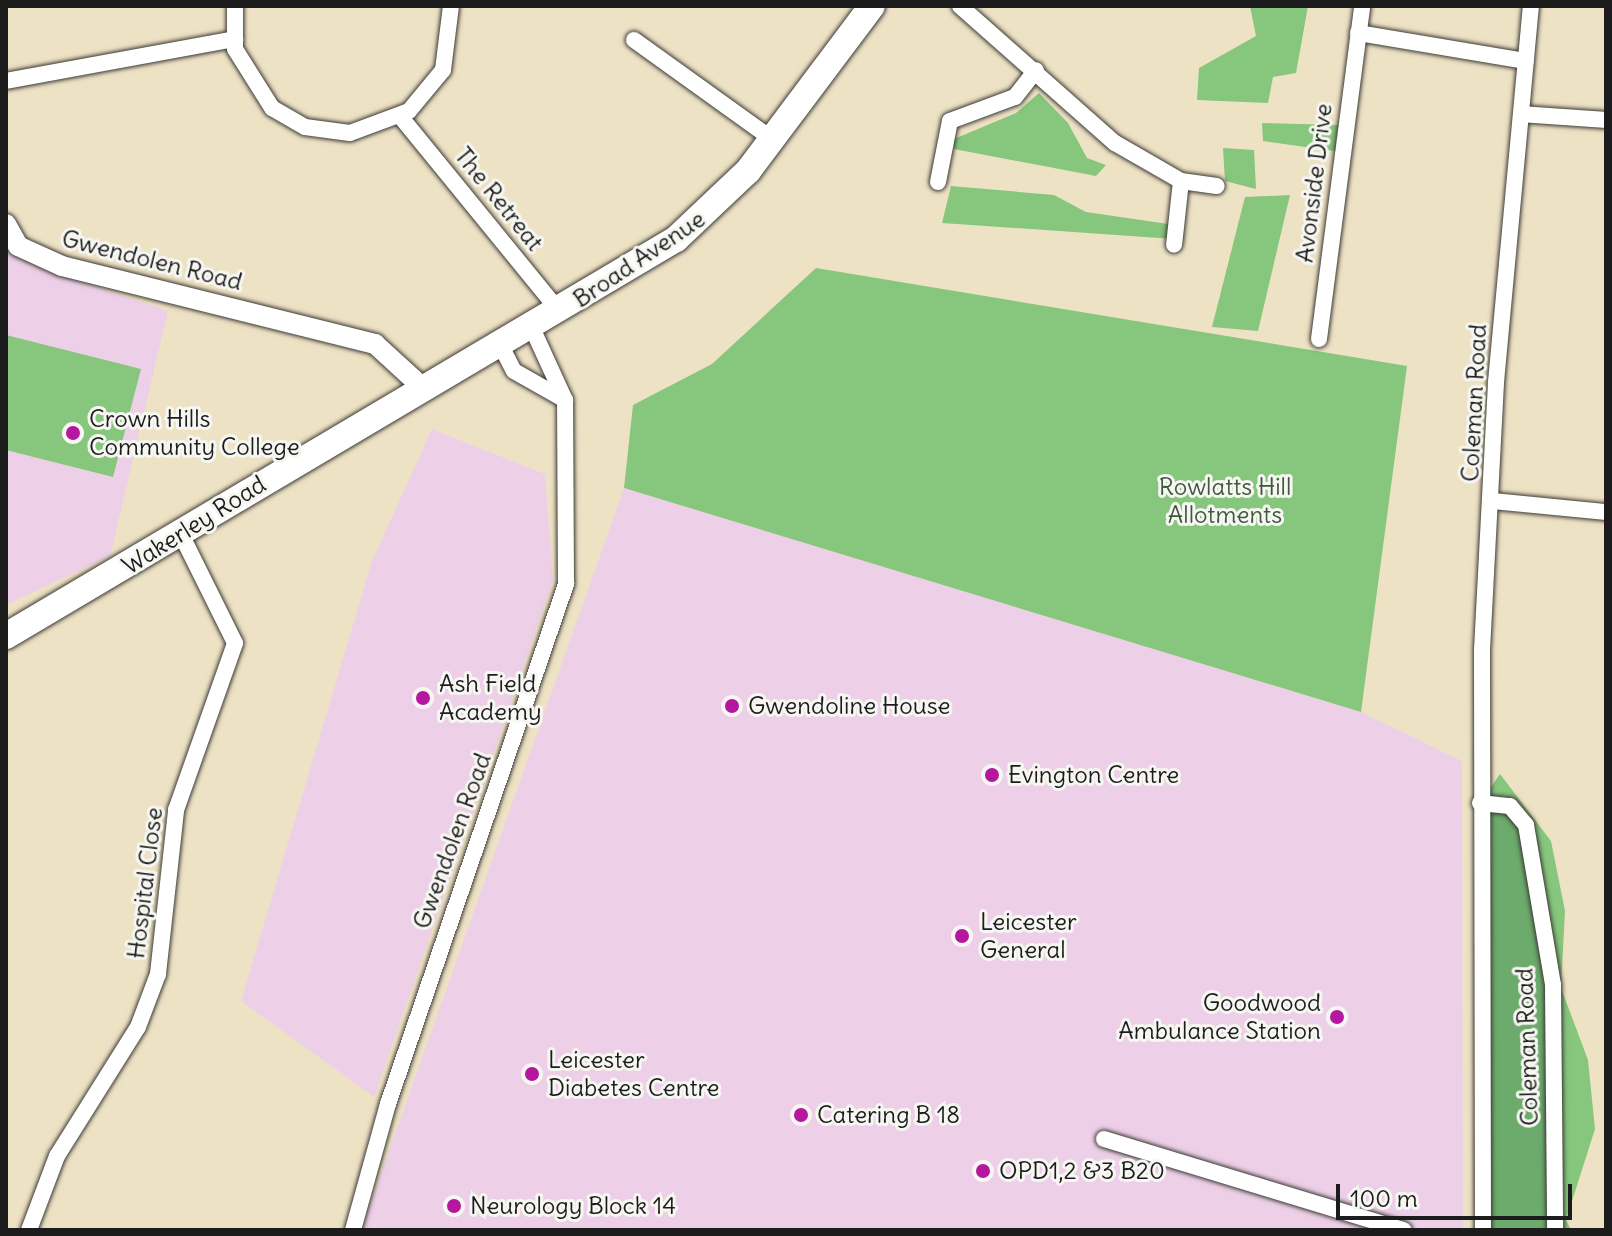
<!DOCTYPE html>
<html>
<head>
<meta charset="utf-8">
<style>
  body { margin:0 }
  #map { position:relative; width:1612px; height:1236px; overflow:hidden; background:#eee2c5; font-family:Delius,sans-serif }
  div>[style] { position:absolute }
  .built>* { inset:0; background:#edd0e8 }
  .green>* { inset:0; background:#86c67d }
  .forest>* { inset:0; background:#6cab6c }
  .roads { filter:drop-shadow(0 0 2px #3c3a35) drop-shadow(0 0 2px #3c3a35) }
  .minor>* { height:16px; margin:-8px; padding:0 8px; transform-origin:8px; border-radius:8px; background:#fff }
  .tertiary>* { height:20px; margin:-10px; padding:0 10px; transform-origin:10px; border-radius:10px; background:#fff }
  .trunk>* { height:26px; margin:-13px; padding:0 13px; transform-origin:13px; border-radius:13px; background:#fff }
  .dots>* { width:22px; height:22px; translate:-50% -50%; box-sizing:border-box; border:4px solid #f6f6f2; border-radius:50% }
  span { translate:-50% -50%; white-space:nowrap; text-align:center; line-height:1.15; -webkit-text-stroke:6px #f6f6f2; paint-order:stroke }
  .street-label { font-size:24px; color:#1c1c1c }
  .poi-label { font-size:24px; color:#1c1c1c }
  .left { translate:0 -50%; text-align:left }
  .right { translate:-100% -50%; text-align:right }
  .park-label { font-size:24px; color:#41583e }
  .frame { position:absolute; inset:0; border:8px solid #1c1c1c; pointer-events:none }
  .scale { position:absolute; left:1336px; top:1184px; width:236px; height:36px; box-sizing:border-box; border:4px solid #1c1c1c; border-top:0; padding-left:10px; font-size:24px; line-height:28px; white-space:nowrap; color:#1c1c1c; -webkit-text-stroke:6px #f6f6f2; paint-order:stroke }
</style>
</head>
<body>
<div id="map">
  <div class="built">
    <div style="clip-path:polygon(6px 243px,40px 268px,168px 311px,110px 556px,6px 605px)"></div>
    <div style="clip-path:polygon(432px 429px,545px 474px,553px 581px,374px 1097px,241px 1001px,372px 561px)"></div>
    <div style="clip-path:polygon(624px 488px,1361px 712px,1462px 761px,1463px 1230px,361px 1230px)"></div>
  </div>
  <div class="green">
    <div style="clip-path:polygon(1250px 6px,1308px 6px,1296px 73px,1273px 77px,1268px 103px,1197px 100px,1199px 68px,1256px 36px)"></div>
    <div style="clip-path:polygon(1039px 93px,1068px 123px,1087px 158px,1106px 165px,1096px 176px,954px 149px,954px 139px,1016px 113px)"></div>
    <div style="clip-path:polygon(1262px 123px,1339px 125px,1341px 152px,1263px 141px)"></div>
    <div style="clip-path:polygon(1223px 148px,1254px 150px,1256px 189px,1225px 181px)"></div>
    <div style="clip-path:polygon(951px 186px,1054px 195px,1086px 212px,1175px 225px,1174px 239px,942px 223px)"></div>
    <div style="clip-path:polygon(1290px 195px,1258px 331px,1212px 327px,1245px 197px)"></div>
    <div style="clip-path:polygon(816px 268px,1407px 366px,1361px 712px,624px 488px,633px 405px,712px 364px)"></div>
    <div style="clip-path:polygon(6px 335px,141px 369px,113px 477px,6px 450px)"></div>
    <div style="clip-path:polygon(1500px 774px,1551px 841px,1565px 911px,1561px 988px,1588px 1060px,1595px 1129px,1566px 1220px,1571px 1230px,1555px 1230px,1480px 803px)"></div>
  </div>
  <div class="forest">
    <div style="clip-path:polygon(1480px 803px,1520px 811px,1553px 985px,1555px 1230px,1483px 1230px)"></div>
  </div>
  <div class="roads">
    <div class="minor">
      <div style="left:235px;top:6px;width:43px;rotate:90deg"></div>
      <div style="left:235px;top:49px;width:70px;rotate:57.9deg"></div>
      <div style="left:272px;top:108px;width:38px;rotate:30deg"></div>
      <div style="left:305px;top:127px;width:45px;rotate:7.6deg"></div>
      <div style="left:350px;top:133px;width:63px;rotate:-20.4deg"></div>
      <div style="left:409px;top:111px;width:53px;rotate:-50.3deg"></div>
      <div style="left:443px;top:70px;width:64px;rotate:-82.9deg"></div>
      <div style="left:960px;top:6px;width:207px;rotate:41.5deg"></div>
      <div style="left:1115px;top:143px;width:76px;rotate:29.9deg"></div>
      <div style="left:1181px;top:181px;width:64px;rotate:96.2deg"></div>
      <div style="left:1358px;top:33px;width:170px;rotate:9.5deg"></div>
      <div style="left:634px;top:40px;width:170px;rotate:35.7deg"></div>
      <div style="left:6px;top:81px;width:233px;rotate:-10.4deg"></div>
      <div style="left:1521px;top:114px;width:85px;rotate:4deg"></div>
      <div style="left:400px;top:116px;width:253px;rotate:50.8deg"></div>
      <div style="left:1181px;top:181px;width:36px;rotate:8deg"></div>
      <div style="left:938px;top:182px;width:62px;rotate:-78.9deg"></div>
      <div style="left:950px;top:121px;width:69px;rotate:-20.3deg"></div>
      <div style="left:1015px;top:97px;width:34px;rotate:-52deg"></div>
      <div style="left:1319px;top:339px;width:336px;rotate:-82.6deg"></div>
      <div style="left:500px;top:344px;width:30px;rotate:63deg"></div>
      <div style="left:514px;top:371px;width:59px;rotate:29.6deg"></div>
      <div style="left:1493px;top:501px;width:114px;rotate:5.6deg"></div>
      <div style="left:1480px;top:803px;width:30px;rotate:6deg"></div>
      <div style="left:1510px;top:806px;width:25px;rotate:50deg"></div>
      <div style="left:1526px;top:825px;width:162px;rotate:80.4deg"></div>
      <div style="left:1553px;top:985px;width:245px;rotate:89.5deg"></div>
      <div style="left:1104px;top:1139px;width:313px;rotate:16.9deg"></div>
      <div style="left:29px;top:1230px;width:79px;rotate:-69.3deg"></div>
      <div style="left:57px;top:1156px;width:152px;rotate:-57.9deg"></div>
      <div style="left:138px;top:1027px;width:57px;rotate:-69.3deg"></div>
      <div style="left:158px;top:974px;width:165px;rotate:-83.7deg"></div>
      <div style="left:176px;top:810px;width:177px;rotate:-70.5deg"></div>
      <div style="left:235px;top:643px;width:124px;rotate:-116.4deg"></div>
      <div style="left:353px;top:1230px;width:131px;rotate:-74.5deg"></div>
      <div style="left:388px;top:1104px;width:550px;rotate:-71.1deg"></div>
      <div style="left:566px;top:584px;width:184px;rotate:-90.3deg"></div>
      <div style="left:565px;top:400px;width:79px;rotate:-114.6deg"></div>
      <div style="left:1483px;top:1230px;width:580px;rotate:-90.1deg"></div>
      <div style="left:1482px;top:650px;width:268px;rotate:-87deg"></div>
      <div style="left:1496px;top:382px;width:378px;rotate:-84.7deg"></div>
    </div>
    <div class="tertiary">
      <div style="left:6px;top:224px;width:25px;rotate:61deg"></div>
      <div style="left:18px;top:246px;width:48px;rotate:24.4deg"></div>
      <div style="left:62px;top:266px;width:323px;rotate:14deg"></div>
      <div style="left:375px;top:344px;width:65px;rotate:42.5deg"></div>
    </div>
    <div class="trunk">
      <div style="left:6px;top:636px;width:779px;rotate:-30.65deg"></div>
      <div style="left:676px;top:239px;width:99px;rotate:-43.4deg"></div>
      <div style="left:748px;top:171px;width:206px;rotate:-53.1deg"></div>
    </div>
  </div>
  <div class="dots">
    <div style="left:73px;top:433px;background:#b5179e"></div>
    <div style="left:423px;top:698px;background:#b5179e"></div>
    <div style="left:732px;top:706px;background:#b5179e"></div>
    <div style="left:992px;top:775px;background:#b5179e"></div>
    <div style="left:962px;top:936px;background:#b5179e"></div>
    <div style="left:1337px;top:1017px;background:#b5179e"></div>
    <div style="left:532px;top:1074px;background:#b5179e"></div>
    <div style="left:801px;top:1115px;background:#b5179e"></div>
    <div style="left:983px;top:1171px;background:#b5179e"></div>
    <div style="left:454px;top:1206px;background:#b5179e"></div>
  </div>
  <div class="street-label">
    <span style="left:1314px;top:183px;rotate:-83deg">Avonside Drive</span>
    <span style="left:499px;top:199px;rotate:51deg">The Retreat</span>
    <span style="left:639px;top:259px;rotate:-34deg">Broad Avenue</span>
    <span style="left:152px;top:260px;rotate:14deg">Gwendolen Road</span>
    <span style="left:1474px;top:403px;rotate:-87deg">Coleman Road</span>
    <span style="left:194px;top:525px;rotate:-32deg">Wakerley Road</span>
    <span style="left:452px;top:841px;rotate:-70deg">Gwendolen Road</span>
    <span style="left:145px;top:883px;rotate:-83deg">Hospital Close</span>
    <span style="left:1527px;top:1047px;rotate:-92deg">Coleman Road</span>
  </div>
  <div class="poi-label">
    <span class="left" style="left:89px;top:433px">Crown Hills<br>Community College</span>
    <span class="left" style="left:439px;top:698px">Ash Field<br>Academy</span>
    <span class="left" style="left:748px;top:706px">Gwendoline House</span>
    <span class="left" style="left:1008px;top:775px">Evington Centre</span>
    <span class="left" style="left:980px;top:936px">Leicester<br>General</span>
    <span class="right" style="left:1321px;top:1017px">Goodwood<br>Ambulance Station</span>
    <span class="left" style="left:548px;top:1074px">Leicester<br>Diabetes Centre</span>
    <span class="left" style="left:817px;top:1115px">Catering B 18</span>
    <span class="left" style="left:999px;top:1171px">OPD1,2 &amp;3 B20</span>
    <span class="left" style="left:470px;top:1206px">Neurology Block 14</span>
  </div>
  <div class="park-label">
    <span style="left:1225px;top:501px">Rowlatts Hill<br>Allotments</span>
  </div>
  <div class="frame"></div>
  <div class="scale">100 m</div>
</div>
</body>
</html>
